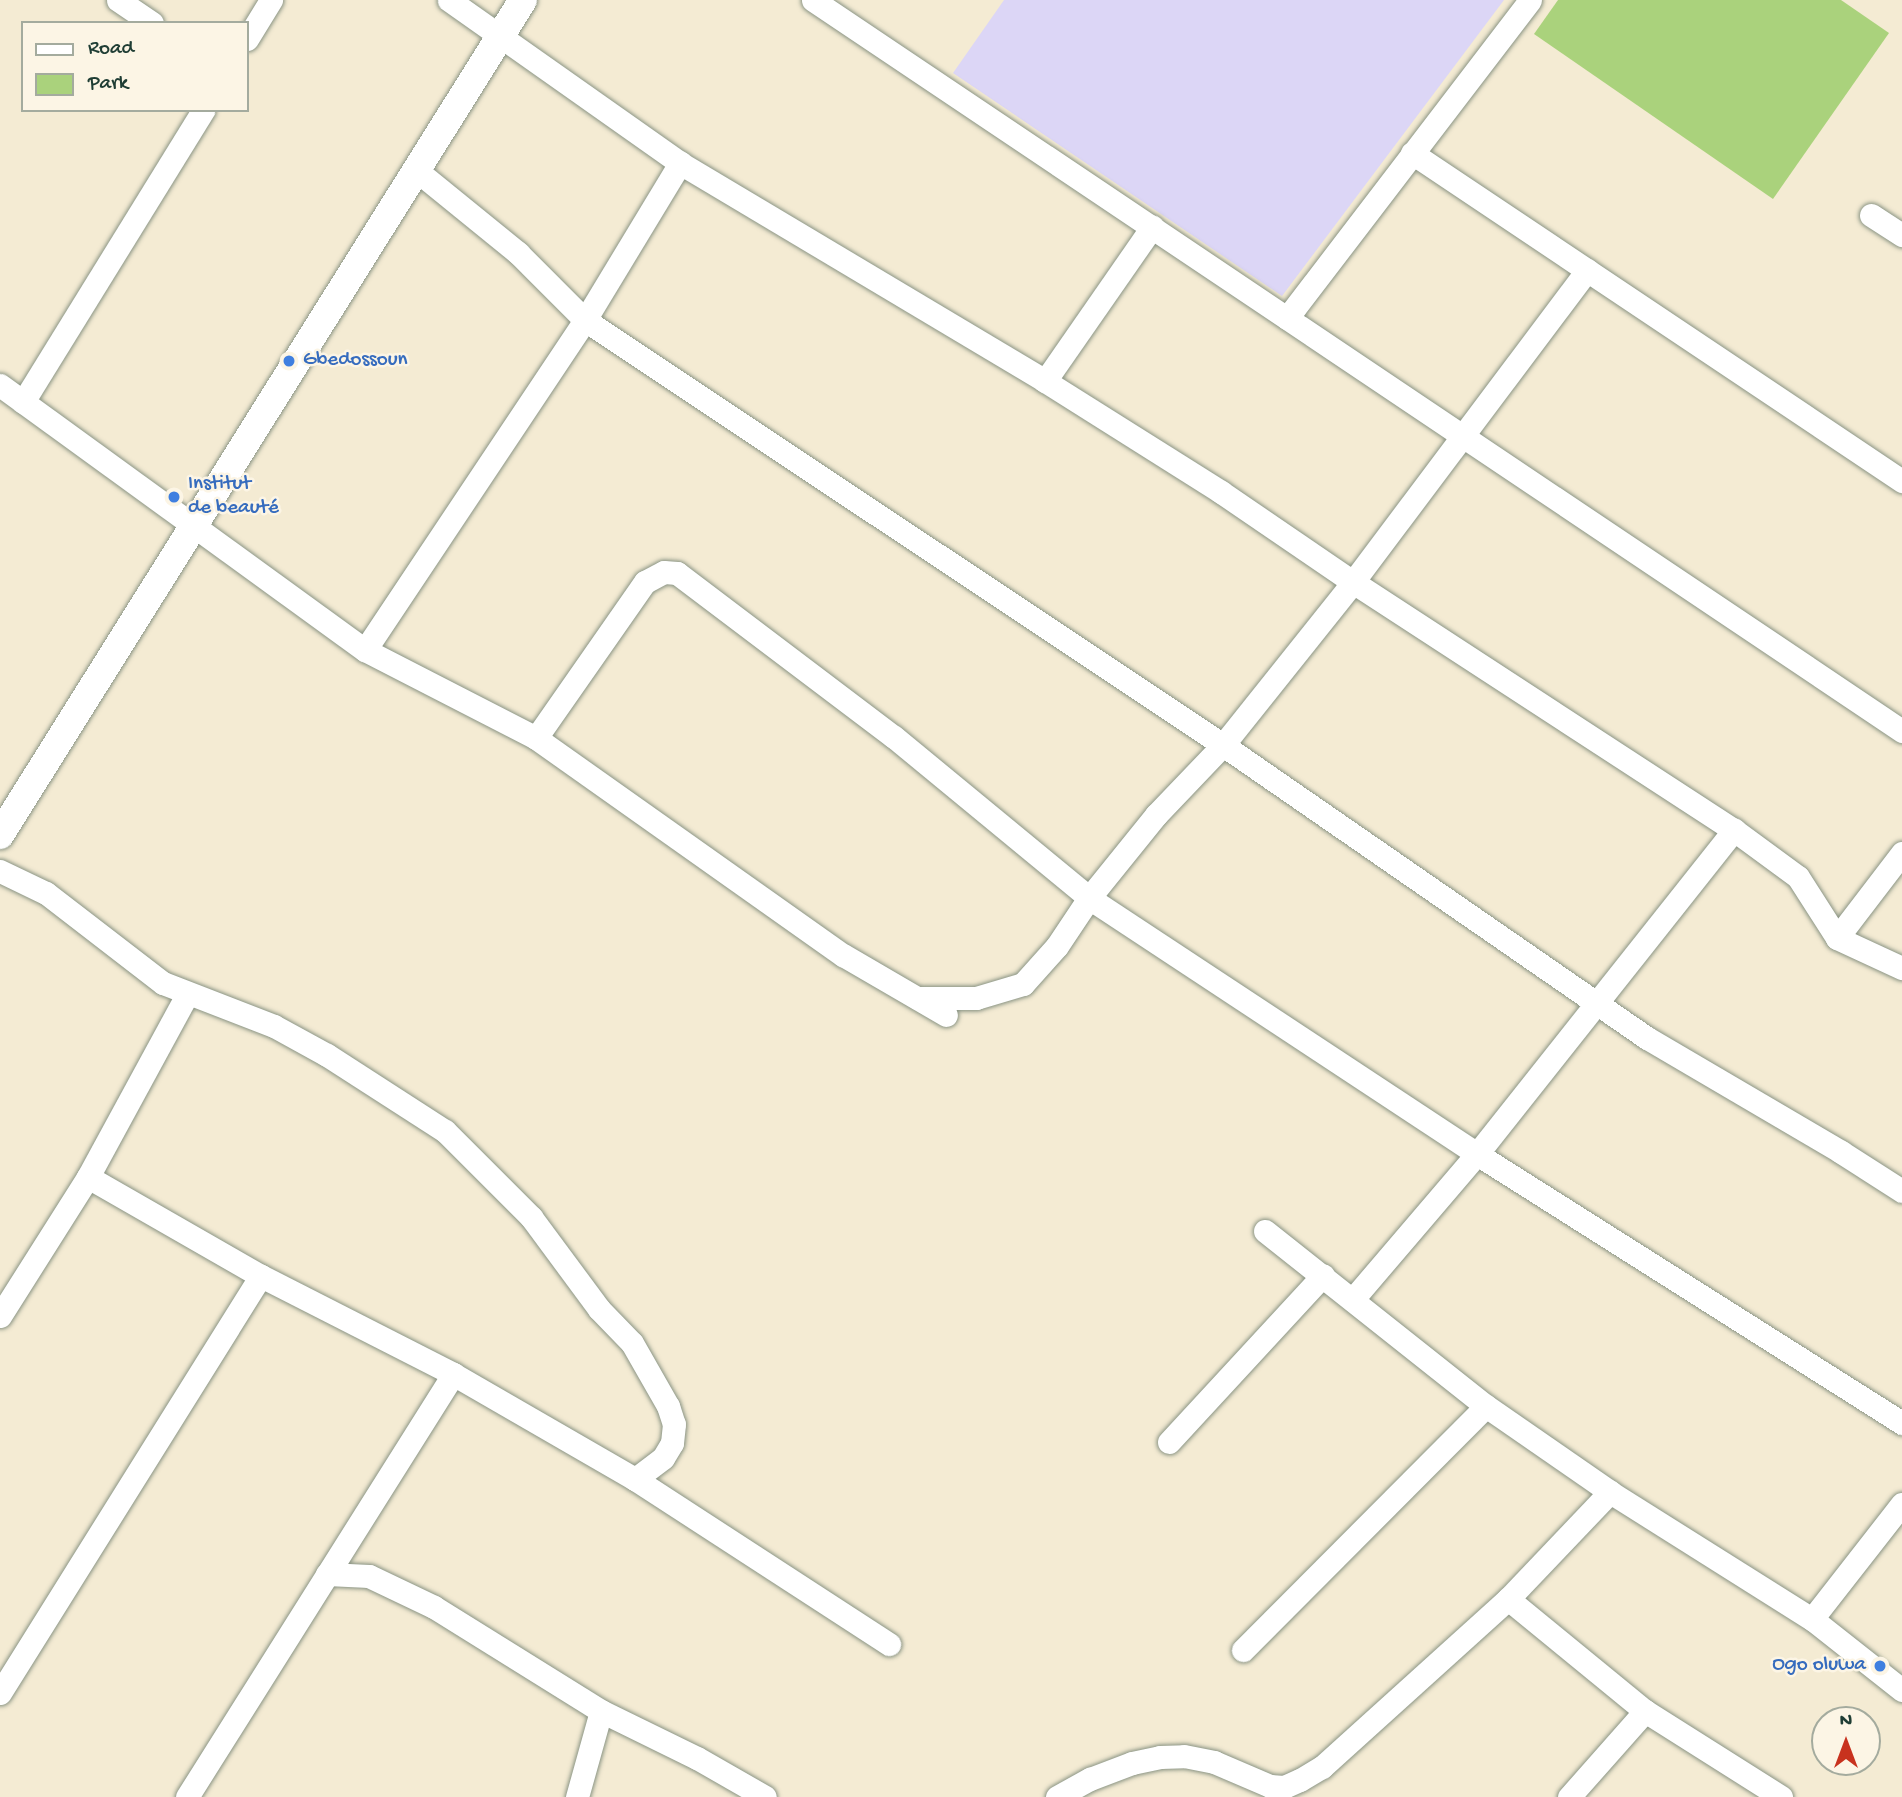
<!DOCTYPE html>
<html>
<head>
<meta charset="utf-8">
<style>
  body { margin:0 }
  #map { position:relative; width:1902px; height:1797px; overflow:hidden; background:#f4ebd3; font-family:"Gochi Hand",sans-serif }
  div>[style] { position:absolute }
  .built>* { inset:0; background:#dcd6f6 }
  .green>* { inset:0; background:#aad27c }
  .roads { filter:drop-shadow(0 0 2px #8a9484) drop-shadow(0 0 2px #8a9484) }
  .minor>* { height:23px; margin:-11.5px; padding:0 11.5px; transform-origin:11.5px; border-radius:11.5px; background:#fff }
  .tertiary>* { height:28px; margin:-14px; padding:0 14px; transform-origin:14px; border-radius:14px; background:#fff }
  .dots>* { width:19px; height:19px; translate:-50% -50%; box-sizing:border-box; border:4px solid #fcf5e5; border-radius:50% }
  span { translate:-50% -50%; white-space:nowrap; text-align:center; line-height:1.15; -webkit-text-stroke:5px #fcf5e5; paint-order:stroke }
  .shop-label { font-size:21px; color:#366cbe }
  .left { translate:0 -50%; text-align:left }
  .right { translate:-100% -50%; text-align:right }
  .legend { position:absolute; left:21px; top:21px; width:228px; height:91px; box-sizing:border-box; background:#fcf5e5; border:2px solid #a4ab9e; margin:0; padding:9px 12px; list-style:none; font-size:21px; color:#1f3d34 }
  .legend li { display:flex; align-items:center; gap:14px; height:35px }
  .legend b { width:35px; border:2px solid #a4ab9e }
  .north { position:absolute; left:1811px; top:1706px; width:70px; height:70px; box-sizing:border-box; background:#fcf5e5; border:2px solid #a4ab9e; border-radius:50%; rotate:0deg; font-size:19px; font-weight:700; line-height:28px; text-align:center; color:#1f3d34 }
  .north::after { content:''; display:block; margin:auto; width:24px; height:32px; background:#c8321e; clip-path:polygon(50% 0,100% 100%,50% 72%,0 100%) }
</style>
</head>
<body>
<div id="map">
  <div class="built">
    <div style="clip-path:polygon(1004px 0,1504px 0,1282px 296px,953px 73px)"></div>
  </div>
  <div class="green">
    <div style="clip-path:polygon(1558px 0,1841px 0,1889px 33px,1773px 199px,1534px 34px)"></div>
  </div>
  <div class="roads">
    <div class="minor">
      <div style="left:118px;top:0;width:41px;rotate:34.1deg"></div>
      <div style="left:449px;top:0;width:283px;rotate:35.2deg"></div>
      <div style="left:680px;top:163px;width:425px;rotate:30.8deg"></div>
      <div style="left:1045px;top:381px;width:208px;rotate:32.2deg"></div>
      <div style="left:1221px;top:492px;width:160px;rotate:34.3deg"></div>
      <div style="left:1353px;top:582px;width:455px;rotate:33.1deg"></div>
      <div style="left:1734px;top:830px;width:79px;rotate:36.3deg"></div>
      <div style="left:1798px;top:877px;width:72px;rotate:57.4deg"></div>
      <div style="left:1837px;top:938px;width:72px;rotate:24.8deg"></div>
      <div style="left:813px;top:0;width:1312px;rotate:33.87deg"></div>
      <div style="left:247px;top:39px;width:46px;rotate:-58.4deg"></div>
      <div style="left:1412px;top:153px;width:590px;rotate:33.8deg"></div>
      <div style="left:416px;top:170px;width:132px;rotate:39.1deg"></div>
      <div style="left:518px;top:253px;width:95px;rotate:45deg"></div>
      <div style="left:585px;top:320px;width:767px;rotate:33.67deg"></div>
      <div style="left:1223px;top:745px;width:515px;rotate:34.65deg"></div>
      <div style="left:1647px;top:1038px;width:225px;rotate:30.4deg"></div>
      <div style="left:1841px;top:1152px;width:72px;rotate:32.6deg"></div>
      <div style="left:1871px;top:215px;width:37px;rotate:33deg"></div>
      <div style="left:1287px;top:318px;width:400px;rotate:-52.6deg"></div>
      <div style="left:1045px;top:381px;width:188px;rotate:-55.2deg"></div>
      <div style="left:0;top:385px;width:451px;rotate:36deg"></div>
      <div style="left:365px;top:650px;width:192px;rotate:27.2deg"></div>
      <div style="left:536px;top:738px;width:376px;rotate:35.3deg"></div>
      <div style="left:843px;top:955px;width:119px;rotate:30.2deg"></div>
      <div style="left:23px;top:402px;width:343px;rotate:-58.3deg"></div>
      <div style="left:365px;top:650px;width:397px;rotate:-56.3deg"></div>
      <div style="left:585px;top:320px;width:184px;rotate:-58.8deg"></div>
      <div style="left:536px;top:738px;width:190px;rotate:-55.1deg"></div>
      <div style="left:645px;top:582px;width:21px;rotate:-28deg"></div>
      <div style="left:664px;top:572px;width:13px;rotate:4deg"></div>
      <div style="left:677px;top:573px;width:272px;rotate:37.1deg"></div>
      <div style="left:894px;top:737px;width:253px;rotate:39.5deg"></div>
      <div style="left:1089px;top:898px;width:465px;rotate:33.4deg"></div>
      <div style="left:1477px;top:1154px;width:503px;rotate:32.33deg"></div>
      <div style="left:0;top:871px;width:51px;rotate:25.6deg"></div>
      <div style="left:46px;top:893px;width:148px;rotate:37.6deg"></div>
      <div style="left:163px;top:983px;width:119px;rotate:21.2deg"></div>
      <div style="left:274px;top:1026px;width:60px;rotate:28.7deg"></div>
      <div style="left:327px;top:1055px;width:140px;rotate:32.8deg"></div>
      <div style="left:445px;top:1131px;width:122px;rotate:45deg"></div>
      <div style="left:531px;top:1217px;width:114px;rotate:53.5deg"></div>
      <div style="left:599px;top:1309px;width:47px;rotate:45.9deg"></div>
      <div style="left:632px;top:1343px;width:73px;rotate:60.3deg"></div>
      <div style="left:668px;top:1406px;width:19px;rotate:72deg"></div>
      <div style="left:674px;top:1424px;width:19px;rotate:96deg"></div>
      <div style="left:672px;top:1443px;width:17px;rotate:121deg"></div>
      <div style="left:663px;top:1458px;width:35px;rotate:143deg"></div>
      <div style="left:1837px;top:938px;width:107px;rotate:-52.6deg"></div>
      <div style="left:918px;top:998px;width:58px"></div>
      <div style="left:976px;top:998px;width:49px;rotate:-16.6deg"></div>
      <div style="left:1023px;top:984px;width:51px;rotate:-48.2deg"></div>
      <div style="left:1057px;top:946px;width:58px;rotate:-56.3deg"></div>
      <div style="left:1089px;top:898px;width:107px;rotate:-51.1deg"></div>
      <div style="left:1156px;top:815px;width:97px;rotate:-46.3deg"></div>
      <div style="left:1223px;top:745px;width:208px;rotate:-51.4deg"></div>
      <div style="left:1353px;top:582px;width:390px;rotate:-53.1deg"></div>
      <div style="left:88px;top:1177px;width:199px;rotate:29.8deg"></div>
      <div style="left:261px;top:1276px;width:216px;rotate:27deg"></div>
      <div style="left:453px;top:1374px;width:210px;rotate:30deg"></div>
      <div style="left:635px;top:1479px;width:303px;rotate:33deg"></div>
      <div style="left:1265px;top:1231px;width:282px;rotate:38.4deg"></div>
      <div style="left:1486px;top:1406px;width:151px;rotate:34.7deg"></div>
      <div style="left:1610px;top:1492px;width:239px;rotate:32.2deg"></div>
      <div style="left:1812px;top:1619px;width:115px;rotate:38.3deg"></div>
      <div style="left:1353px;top:1299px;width:191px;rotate:-49.5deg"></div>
      <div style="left:1477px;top:1154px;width:414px;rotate:-51.6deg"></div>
      <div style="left:0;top:1316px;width:165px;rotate:-57.7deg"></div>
      <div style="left:88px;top:1177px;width:209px;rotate:-61.5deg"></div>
      <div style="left:1169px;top:1442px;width:227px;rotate:-47.3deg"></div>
      <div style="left:327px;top:1574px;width:42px;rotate:2.7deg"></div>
      <div style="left:369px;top:1576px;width:72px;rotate:25.5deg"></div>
      <div style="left:434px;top:1607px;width:197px;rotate:31.9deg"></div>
      <div style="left:601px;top:1711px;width:107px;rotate:26.1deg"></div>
      <div style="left:697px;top:1758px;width:78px;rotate:29.8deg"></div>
      <div style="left:1508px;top:1599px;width:177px;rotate:39.3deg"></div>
      <div style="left:1645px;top:1711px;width:161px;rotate:32.3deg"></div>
      <div style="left:1812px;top:1619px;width:146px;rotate:-52deg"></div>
      <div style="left:1243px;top:1650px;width:344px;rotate:-45.1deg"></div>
      <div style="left:0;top:1693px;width:492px;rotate:-58deg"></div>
      <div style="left:187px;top:1797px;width:500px;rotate:-57.8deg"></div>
      <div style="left:577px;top:1797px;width:89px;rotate:-74.4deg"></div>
      <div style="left:1057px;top:1797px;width:38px;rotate:-29deg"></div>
      <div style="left:1090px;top:1779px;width:45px;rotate:-20.9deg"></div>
      <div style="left:1132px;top:1763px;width:29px;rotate:-12deg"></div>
      <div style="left:1160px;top:1757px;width:24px;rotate:-2deg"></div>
      <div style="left:1184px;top:1756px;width:31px;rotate:11deg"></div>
      <div style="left:1214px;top:1762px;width:61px;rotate:23.2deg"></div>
      <div style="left:1270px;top:1786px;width:14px;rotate:4deg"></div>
      <div style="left:1284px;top:1787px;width:17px;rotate:-24deg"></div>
      <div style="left:1300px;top:1780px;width:26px;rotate:-31deg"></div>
      <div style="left:1322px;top:1767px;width:251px;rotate:-42.1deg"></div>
      <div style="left:1508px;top:1599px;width:148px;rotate:-46.4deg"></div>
      <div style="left:1569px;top:1797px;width:115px;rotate:-48.5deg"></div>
    </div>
    <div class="tertiary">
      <div style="left:0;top:835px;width:985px;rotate:-57.94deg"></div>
    </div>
  </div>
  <div class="dots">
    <div style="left:289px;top:361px;background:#3f7fe0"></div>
    <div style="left:174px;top:497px;background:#3f7fe0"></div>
    <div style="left:1880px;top:1666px;background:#3f7fe0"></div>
  </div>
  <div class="shop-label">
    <span class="left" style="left:303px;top:361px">Gbedossoun</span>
    <span class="left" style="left:188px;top:497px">Institut<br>de beauté</span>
    <span class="right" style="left:1866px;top:1666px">Ogo oluwa</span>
  </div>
  <ul class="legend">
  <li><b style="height:9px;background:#fff"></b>Road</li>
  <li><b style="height:19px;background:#aad27c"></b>Park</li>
  </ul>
  <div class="north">N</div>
</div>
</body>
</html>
